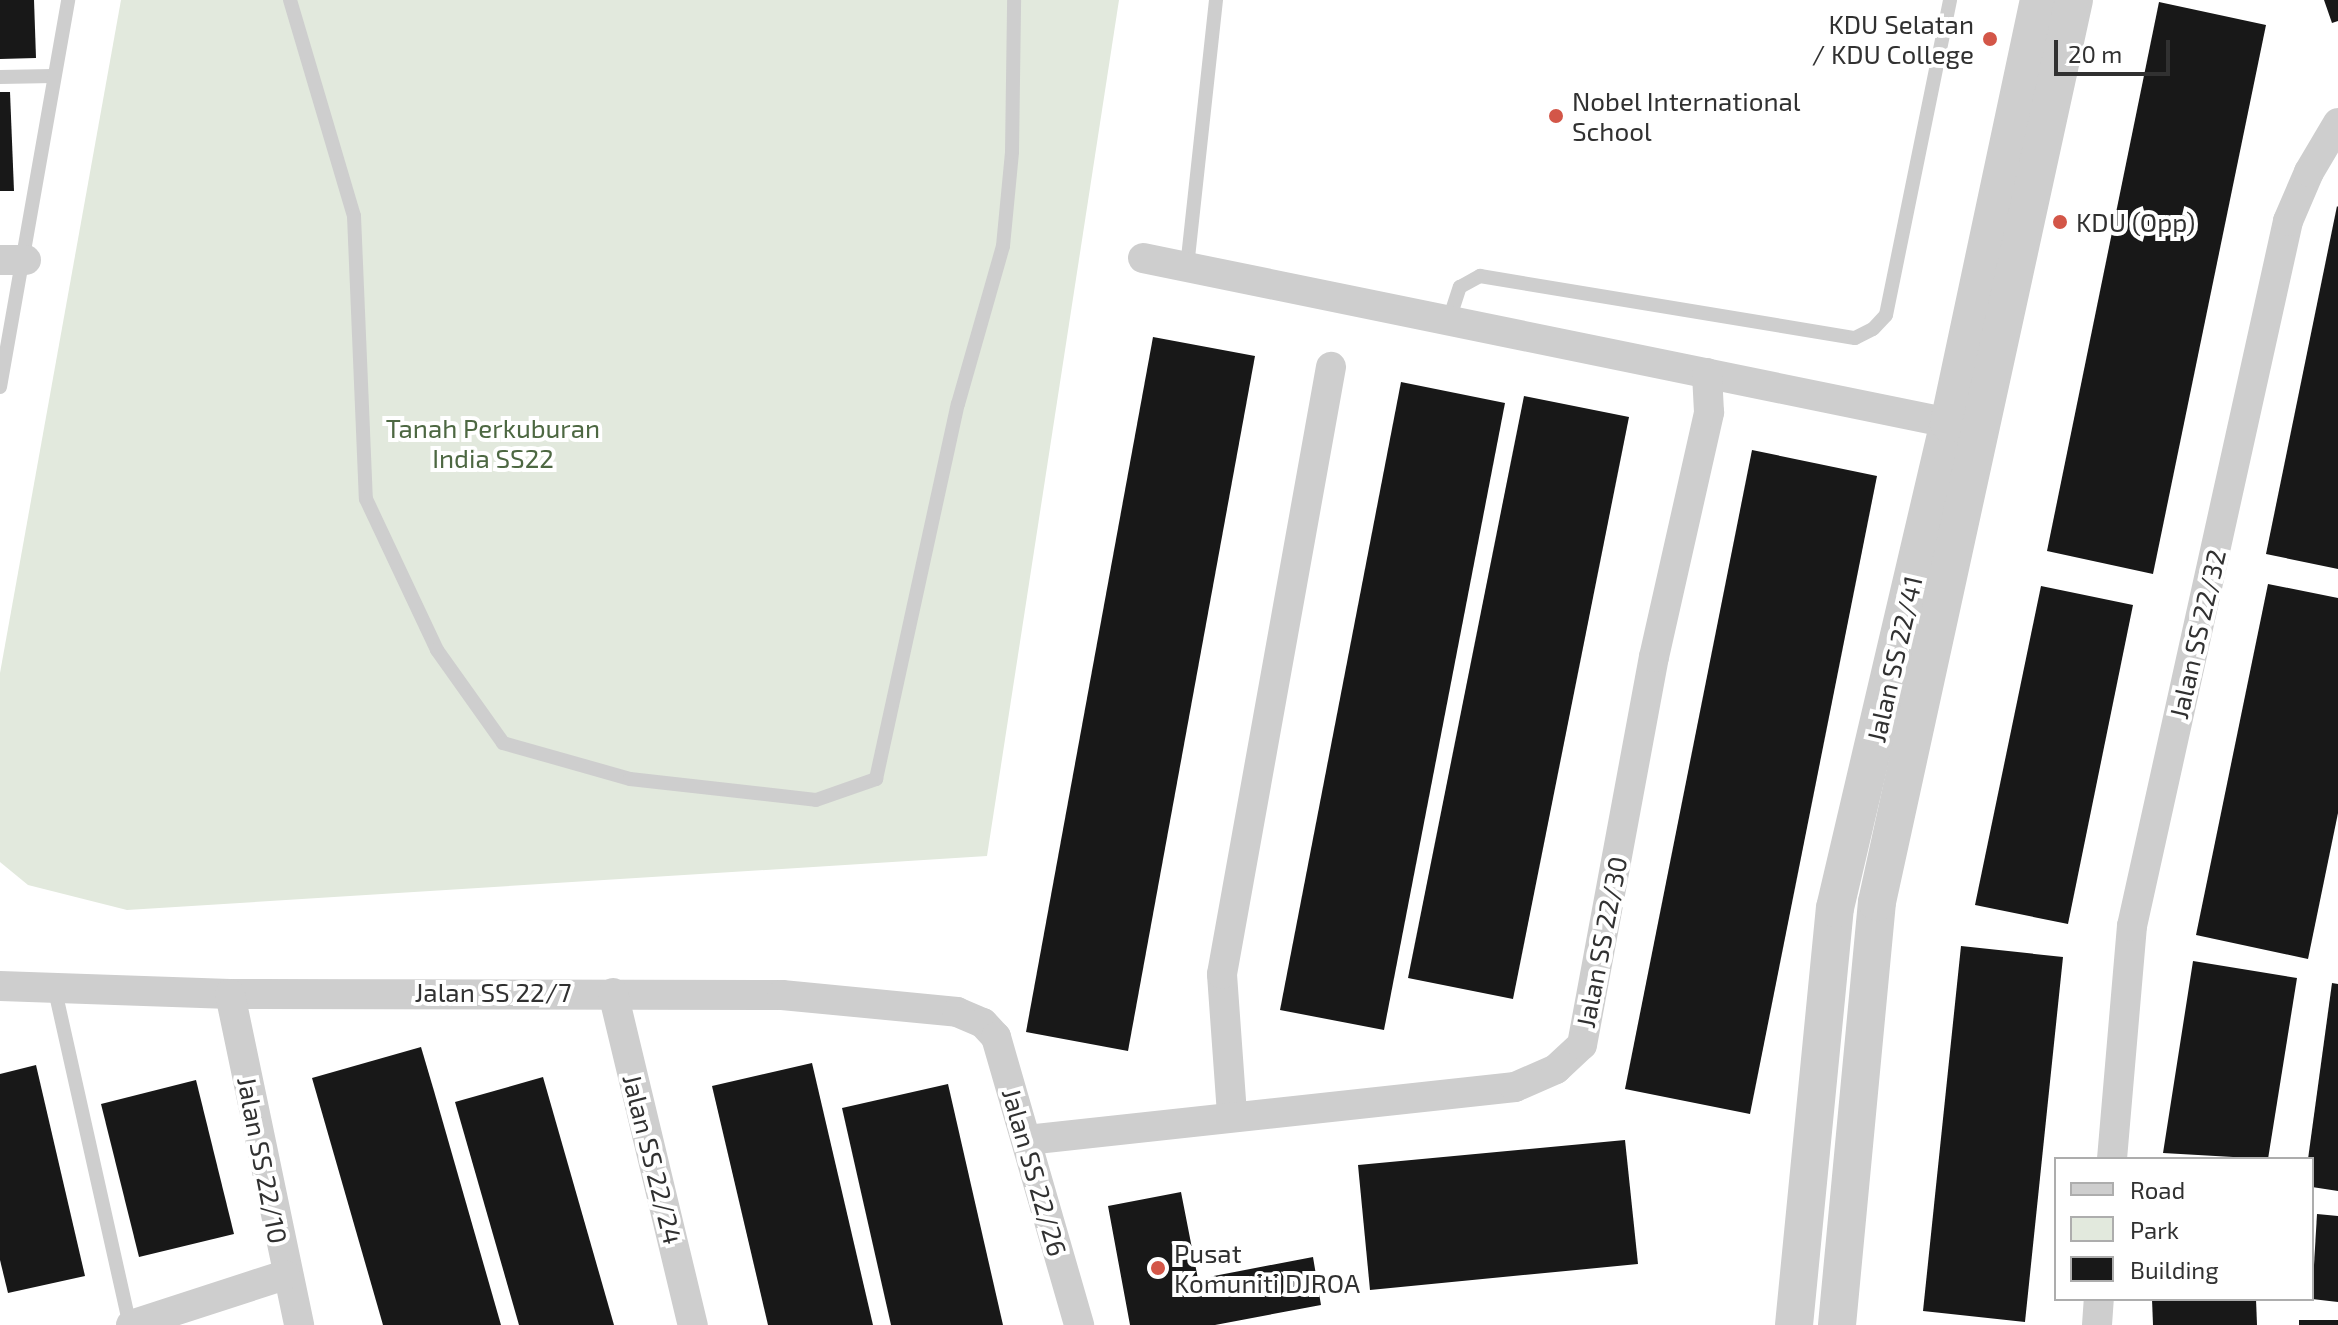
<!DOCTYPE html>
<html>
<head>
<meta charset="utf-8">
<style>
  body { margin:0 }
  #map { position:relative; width:2338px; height:1325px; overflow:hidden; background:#fff; font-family:"Exo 2",sans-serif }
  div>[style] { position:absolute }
  .green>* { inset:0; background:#e2e9dd }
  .building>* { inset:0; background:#181818 }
  .service>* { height:14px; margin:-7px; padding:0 7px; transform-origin:7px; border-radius:7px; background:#cecece }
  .minor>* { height:30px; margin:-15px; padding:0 15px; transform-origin:15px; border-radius:15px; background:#cecece }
  .tertiary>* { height:38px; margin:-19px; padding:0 19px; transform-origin:19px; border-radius:19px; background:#cecece }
  .dots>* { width:22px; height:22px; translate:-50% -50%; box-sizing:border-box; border:4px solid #fff; border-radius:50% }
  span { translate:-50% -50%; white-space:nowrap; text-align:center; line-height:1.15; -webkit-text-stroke:8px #fff; paint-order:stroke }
  .poi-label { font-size:26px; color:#313131 }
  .right { translate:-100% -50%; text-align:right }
  .left { translate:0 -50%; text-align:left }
  .park-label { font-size:26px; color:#4d6842 }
  .street-label { font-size:26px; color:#313131 }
  .legend { position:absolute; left:2054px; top:1157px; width:260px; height:144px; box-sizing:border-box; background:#fff; border:2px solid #adadad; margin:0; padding:10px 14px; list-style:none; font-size:24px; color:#313131 }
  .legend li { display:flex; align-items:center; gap:16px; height:40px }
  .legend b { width:40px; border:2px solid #adadad }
  .scale { position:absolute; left:2054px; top:40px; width:116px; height:36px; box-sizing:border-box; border:4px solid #313131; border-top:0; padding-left:10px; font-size:24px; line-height:28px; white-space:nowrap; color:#313131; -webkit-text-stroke:6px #fff; paint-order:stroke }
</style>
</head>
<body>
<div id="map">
  <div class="green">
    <div style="clip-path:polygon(121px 0,1119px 0,987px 856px,127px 910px,28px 885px,0 862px,0 673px)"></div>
  </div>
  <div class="building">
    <div style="clip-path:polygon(0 0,34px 0,36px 58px,0 59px)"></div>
    <div style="clip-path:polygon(2324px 0,2338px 0,2338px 21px,2332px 23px)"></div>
    <div style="clip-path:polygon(2159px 2px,2266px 25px,2153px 574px,2047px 551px)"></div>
    <div style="clip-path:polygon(0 92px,10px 92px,14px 191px,0 191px)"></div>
    <div style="clip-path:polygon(2337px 206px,2338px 207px,2338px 569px,2266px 554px)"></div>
    <div style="clip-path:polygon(1153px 337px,1255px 356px,1128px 1051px,1026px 1032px)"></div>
    <div style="clip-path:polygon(1401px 382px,1505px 403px,1384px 1030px,1280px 1010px)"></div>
    <div style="clip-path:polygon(1524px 396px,1629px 417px,1513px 999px,1408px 978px)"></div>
    <div style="clip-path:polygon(1752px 450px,1877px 476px,1750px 1114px,1625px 1089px)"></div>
    <div style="clip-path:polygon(2268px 584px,2338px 598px,2338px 813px,2308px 959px,2196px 935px)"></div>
    <div style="clip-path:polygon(2041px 586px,2133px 605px,2068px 924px,1975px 905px)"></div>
    <div style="clip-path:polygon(1961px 946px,2063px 957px,2025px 1322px,1923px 1311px)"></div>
    <div style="clip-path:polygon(2193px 961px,2297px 978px,2268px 1159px,2163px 1153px)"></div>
    <div style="clip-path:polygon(2332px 983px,2338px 984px,2338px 1191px,2312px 1187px,2308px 1159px)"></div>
    <div style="clip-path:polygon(421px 1047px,434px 1091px,501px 1325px,383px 1325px,312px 1078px)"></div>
    <div style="clip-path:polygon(812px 1063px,873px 1325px,768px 1325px,712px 1086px)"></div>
    <div style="clip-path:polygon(36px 1065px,85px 1276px,8px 1293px,0 1260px,0 1074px)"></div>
    <div style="clip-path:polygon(543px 1077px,614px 1325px,519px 1325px,455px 1102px)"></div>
    <div style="clip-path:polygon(196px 1080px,234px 1234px,139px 1257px,101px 1104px)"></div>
    <div style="clip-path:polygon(948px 1084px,1003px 1325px,891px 1325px,842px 1108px)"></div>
    <div style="clip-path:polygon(1625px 1140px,1638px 1264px,1370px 1290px,1358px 1165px)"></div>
    <div style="clip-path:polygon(1181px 1192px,1198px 1279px,1313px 1257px,1321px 1305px,1215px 1325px,1130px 1325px,1108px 1206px)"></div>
    <div style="clip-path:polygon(2317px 1214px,2338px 1216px,2338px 1302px,2312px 1299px)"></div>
    <div style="clip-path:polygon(2152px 1299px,2256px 1299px,2257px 1325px,2153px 1325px)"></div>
    <div style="clip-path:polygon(2299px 1320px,2338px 1320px,2338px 1325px,2299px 1325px)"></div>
  </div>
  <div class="service">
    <div style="left:290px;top:0;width:225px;rotate:73.5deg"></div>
    <div style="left:354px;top:216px;width:283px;rotate:87.6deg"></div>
    <div style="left:366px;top:499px;width:167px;rotate:64.8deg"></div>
    <div style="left:437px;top:650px;width:114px;rotate:54.6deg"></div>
    <div style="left:503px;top:743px;width:132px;rotate:15.8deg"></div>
    <div style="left:630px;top:779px;width:187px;rotate:6.4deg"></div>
    <div style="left:816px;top:800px;width:64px;rotate:-19.3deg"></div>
    <div style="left:876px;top:779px;width:384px;rotate:-77.7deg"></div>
    <div style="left:958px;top:404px;width:164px;rotate:-74.1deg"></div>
    <div style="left:1003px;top:246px;width:94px;rotate:-84.5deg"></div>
    <div style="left:1012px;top:152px;width:152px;rotate:-89.2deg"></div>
    <div style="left:0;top:77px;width:54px;rotate:-1.1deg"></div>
    <div style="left:1187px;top:267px;width:269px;rotate:-83.8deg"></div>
    <div style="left:1449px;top:320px;width:35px;rotate:-72deg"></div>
    <div style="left:1460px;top:287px;width:23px;rotate:-29deg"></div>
    <div style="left:1480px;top:276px;width:380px;rotate:9.4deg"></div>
    <div style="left:1855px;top:338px;width:20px;rotate:-27deg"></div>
    <div style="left:1873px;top:329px;width:19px;rotate:-47deg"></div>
    <div style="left:1886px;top:315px;width:321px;rotate:-78.5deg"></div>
    <div style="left:0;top:387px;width:393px;rotate:-80deg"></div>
    <div style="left:54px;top:986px;width:347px;rotate:77.4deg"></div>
  </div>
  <div class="minor">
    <div style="left:1143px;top:258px;width:823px;rotate:11.57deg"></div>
    <div style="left:0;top:260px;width:26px"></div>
    <div style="left:0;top:986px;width:230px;rotate:2deg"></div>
    <div style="left:230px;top:994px;width:552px;rotate:0.1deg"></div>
    <div style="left:782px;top:995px;width:176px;rotate:5.5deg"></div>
    <div style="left:957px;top:1012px;width:28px;rotate:23deg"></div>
    <div style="left:983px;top:1023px;width:19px;rotate:47deg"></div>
    <div style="left:996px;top:1037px;width:300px;rotate:73.9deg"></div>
    <div style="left:613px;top:993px;width:342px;rotate:76.5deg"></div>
    <div style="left:230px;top:994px;width:338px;rotate:78.2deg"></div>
    <div style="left:1232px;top:1114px;width:140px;rotate:-94.1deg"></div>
    <div style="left:1222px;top:974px;width:617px;rotate:-79.82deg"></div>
    <div style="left:1027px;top:1140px;width:491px;rotate:-6.2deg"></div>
    <div style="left:1515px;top:1087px;width:45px;rotate:-23.7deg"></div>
    <div style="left:1556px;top:1069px;width:35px;rotate:-43deg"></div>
    <div style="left:1582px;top:1045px;width:395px;rotate:-79.5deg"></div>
    <div style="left:1654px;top:657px;width:251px;rotate:-77.3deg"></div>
    <div style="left:1709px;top:412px;width:39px;rotate:-93deg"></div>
    <div style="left:2112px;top:1159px;width:234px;rotate:-85.1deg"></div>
    <div style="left:2132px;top:926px;width:722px;rotate:-77.52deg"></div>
    <div style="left:2288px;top:221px;width:53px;rotate:-66.8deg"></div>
    <div style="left:2309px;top:172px;width:57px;rotate:-59.4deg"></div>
    <div style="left:131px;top:1325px;width:162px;rotate:-18deg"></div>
    <div style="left:2097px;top:1325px;width:26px;rotate:-86deg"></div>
  </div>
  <div class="tertiary">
    <div style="left:1794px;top:1325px;width:419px;rotate:-84.4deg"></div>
    <div style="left:1835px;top:908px;width:498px;rotate:-76.8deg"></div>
    <div style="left:1949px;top:423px;width:432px;rotate:-78deg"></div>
    <div style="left:1837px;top:1325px;width:425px;rotate:-84.6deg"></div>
    <div style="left:1877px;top:902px;width:923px;rotate:-77.68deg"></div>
  </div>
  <div class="dots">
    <div style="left:1990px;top:39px;background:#d35648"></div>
    <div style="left:1556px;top:116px;background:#d35648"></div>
    <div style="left:2060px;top:222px;background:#d35648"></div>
    <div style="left:1158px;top:1268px;background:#d35648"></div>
  </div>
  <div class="poi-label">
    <span class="right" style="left:1974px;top:39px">KDU Selatan<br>/ KDU College</span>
    <span class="left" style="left:1572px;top:116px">Nobel International<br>School</span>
    <span class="left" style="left:2076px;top:222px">KDU (Opp)</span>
    <span class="left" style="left:1174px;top:1268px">Pusat<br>Komuniti DJROA</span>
  </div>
  <div class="park-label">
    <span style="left:493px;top:443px">Tanah Perkuburan<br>India SS22</span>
  </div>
  <div class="street-label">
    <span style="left:2197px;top:634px;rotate:-77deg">Jalan SS 22/32</span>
    <span style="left:1894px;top:659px;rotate:-77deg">Jalan SS 22/41</span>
    <span style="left:1601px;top:942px;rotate:-79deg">Jalan SS 22/30</span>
    <span style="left:493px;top:992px">Jalan SS 22/7</span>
    <span style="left:653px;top:1159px;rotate:76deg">Jalan SS 22/24</span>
    <span style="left:263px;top:1160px;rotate:79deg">Jalan SS 22/10</span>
    <span style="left:1035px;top:1172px;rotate:74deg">Jalan SS 22/26</span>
  </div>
  <ul class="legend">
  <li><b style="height:10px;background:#cecece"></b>Road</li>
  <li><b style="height:22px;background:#e2e9dd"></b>Park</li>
  <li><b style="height:22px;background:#181818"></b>Building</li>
  </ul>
  <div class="scale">20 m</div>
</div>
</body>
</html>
